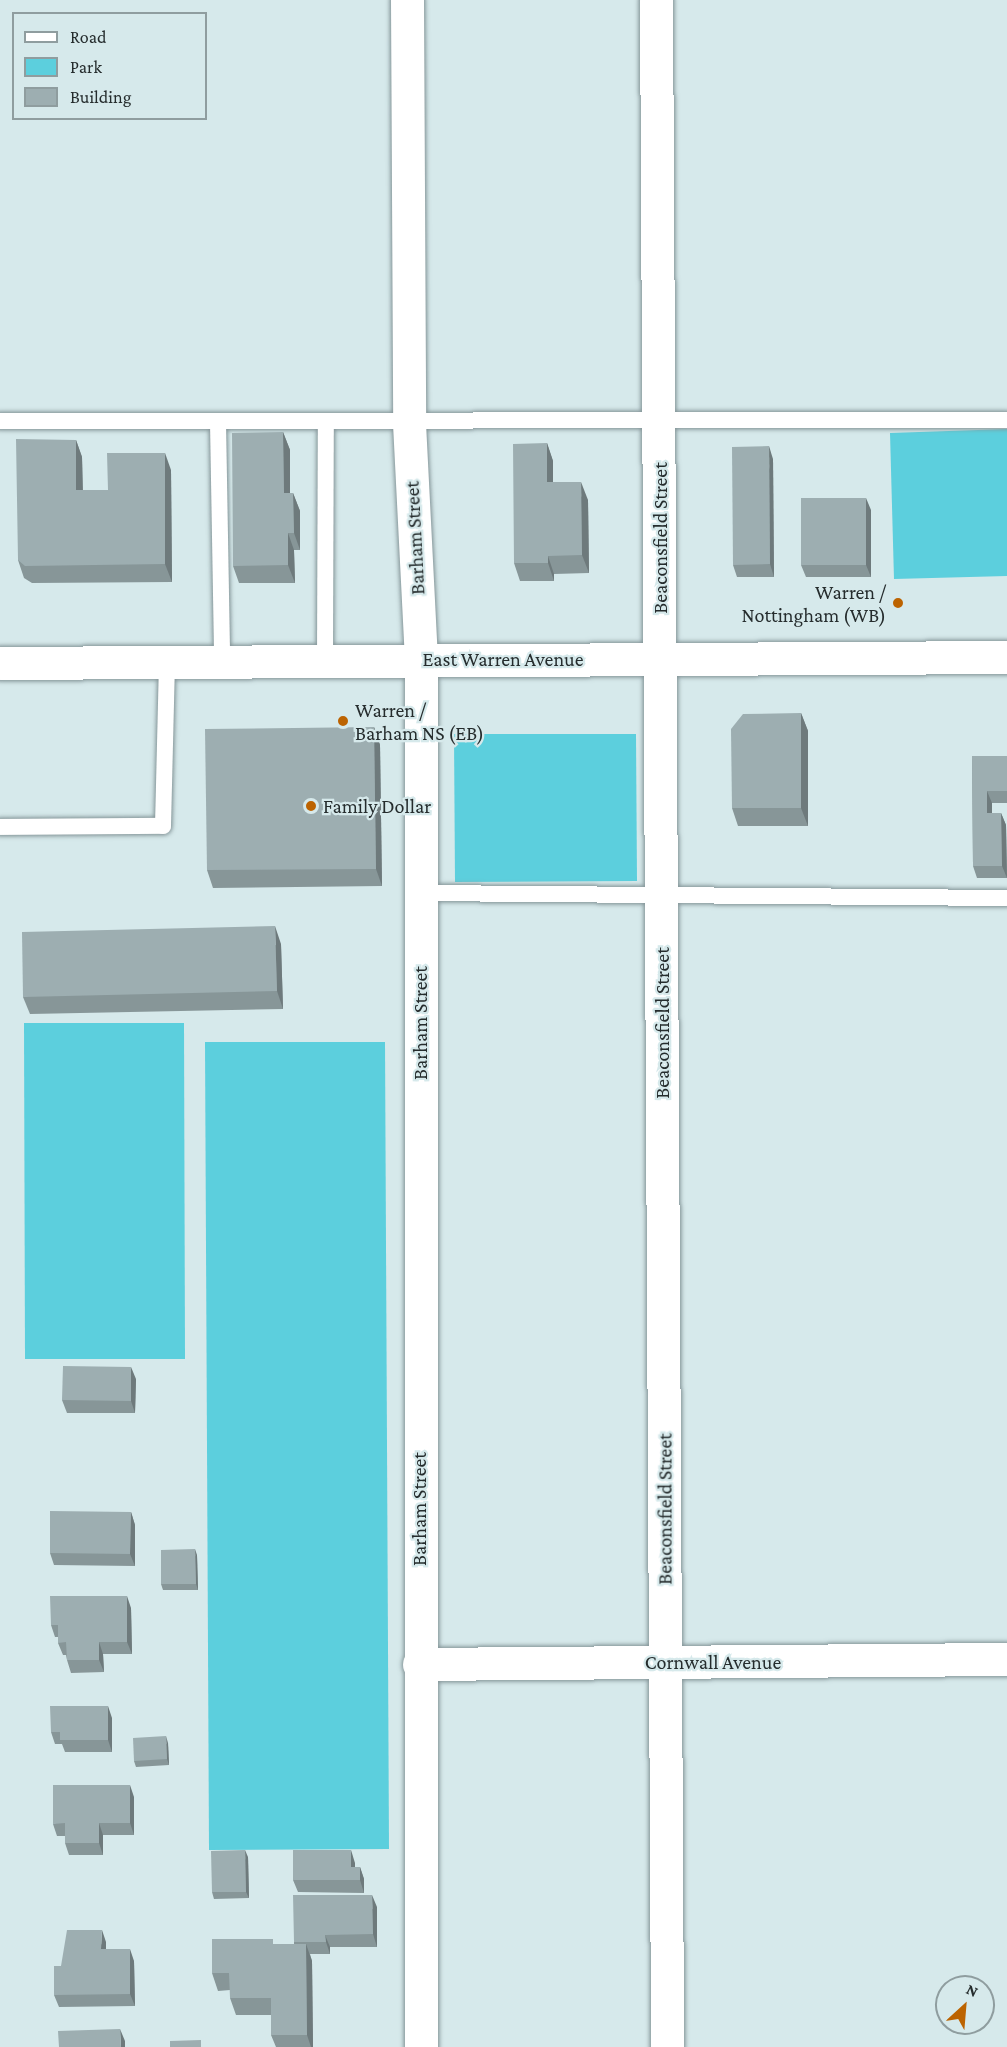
<!DOCTYPE html>
<html>
<head>
<meta charset="utf-8">
<style>
  body { margin:0 }
  #map { position:relative; width:1007px; height:2047px; overflow:hidden; background:#d6e9eb; font-family:"Crimson Pro",serif }
  div>[style] { position:absolute }
  .green>* { inset:0; background:#5ccfdd }
  .roads { filter:drop-shadow(0 0 2px #859699) drop-shadow(0 0 2px #859699) }
  .lane>* { height:16px; margin:-8px; padding:0 8px; transform-origin:8px; border-radius:8px; background:#fff }
  .street>* { height:33px; margin:-16.5px; padding:0 16.5px; transform-origin:16.5px; border-radius:16.5px; background:#fff }
  .secondary>* { height:33px; margin:-16.5px; padding:0 16.5px; transform-origin:16.5px; border-radius:16.5px; background:#fff }
  .wall>* { inset:0; background:#879698 }
  .shaded-wall>* { inset:0; background:#6e7a7c }
  .building>* { inset:0; background:#9daeb1 }
  .dots>* { width:16px; height:16px; translate:-50% -50%; box-sizing:border-box; border:3px solid #d6e9eb; border-radius:50% }
  span { translate:-50% -50%; white-space:nowrap; text-align:center; line-height:1.15; -webkit-text-stroke:4.5px #d6e9eb; paint-order:stroke }
  .street-label { font-size:20px; color:#252c2d }
  .poi-label { font-size:20px; color:#252c2d }
  .right { translate:-100% -50%; text-align:right }
  .left { translate:0 -50%; text-align:left }
  .legend { position:absolute; left:12px; top:12px; width:195px; height:108px; box-sizing:border-box; background:#d6e9eb; border:2px solid #8f9d9f; margin:0; padding:8px 10px; list-style:none; font-size:18px; color:#252c2d }
  .legend li { display:flex; align-items:center; gap:12px; height:30px }
  .legend b { width:30px; border:2px solid #8f9d9f }
  .north { position:absolute; left:935px; top:1975px; width:60px; height:60px; box-sizing:border-box; background:#d6e9eb; border:2px solid #8f9d9f; border-radius:50%; rotate:26deg; font-size:16px; font-weight:700; line-height:24px; text-align:center; color:#252c2d }
  .north::after { content:''; display:block; margin:auto; width:21px; height:27px; background:#bc6300; clip-path:polygon(50% 0,100% 100%,50% 72%,0 100%) }
</style>
</head>
<body>
<div id="map">
  <div class="green">
    <div style="clip-path:polygon(1007px 429px,1007px 576px,894px 579px,890px 433px)"></div>
    <div style="clip-path:polygon(454px 734px,636px 734px,637px 881px,455px 882px)"></div>
    <div style="clip-path:polygon(24px 1023px,184px 1023px,185px 1359px,25px 1359px)"></div>
    <div style="clip-path:polygon(205px 1042px,385px 1042px,389px 1849px,209px 1850px)"></div>
  </div>
  <div class="roads">
    <div class="lane">
      <div style="left:0;top:421px;width:1007px;rotate:-0.06deg"></div>
      <div style="left:218px;top:422px;width:239px;rotate:89deg"></div>
      <div style="left:325px;top:660px;width:237px;rotate:-89.8deg"></div>
      <div style="left:0;top:827px;width:163px;rotate:-0.4deg"></div>
      <div style="left:163px;top:826px;width:164px;rotate:-88.6deg"></div>
      <div style="left:421px;top:893px;width:586px;rotate:0.49deg"></div>
    </div>
    <div class="street">
      <div style="left:407px;top:0;width:423px;rotate:89.7deg"></div>
      <div style="left:409px;top:423px;width:236px;rotate:87.1deg"></div>
      <div style="left:421px;top:659px;width:1388px;rotate:90deg"></div>
      <div style="left:656px;top:0;width:2047px;rotate:89.69deg"></div>
      <div style="left:419px;top:1664px;width:588px;rotate:-0.49deg"></div>
    </div>
    <div class="secondary">
      <div style="left:0;top:663px;width:1007px;rotate:-0.34deg"></div>
    </div>
  </div>
  <div class="wall">
    <div style="clip-path:polygon(283px 432px,290px 450px,290px 493px,293px 493px,300px 511px,300px 550px,294px 550px,295px 583px,239px 583px,233px 566px)"></div>
    <div style="clip-path:polygon(76px 440px,82px 457px,83px 490px,108px 490px,171px 470px,172px 582px,32px 583px,24px 578px,18px 560px)"></div>
    <div style="clip-path:polygon(547px 443px,553px 461px,553px 482px,588px 500px,589px 573px,554px 574px,554px 581px,520px 581px,514px 563px)"></div>
    <div style="clip-path:polygon(773px 459px,774px 577px,737px 577px,733px 565px)"></div>
    <div style="clip-path:polygon(871px 510px,871px 577px,806px 577px,801px 565px)"></div>
    <div style="clip-path:polygon(801px 713px,808px 731px,808px 826px,738px 826px,732px 808px)"></div>
    <div style="clip-path:polygon(374px 727px,380px 745px,382px 886px,213px 888px,207px 870px)"></div>
    <div style="clip-path:polygon(972px 756px,1007px 756px,1007px 803px,992px 803px,992px 813px,1001px 813px,1006px 825px,1007px 878px,977px 878px,973px 866px)"></div>
    <div style="clip-path:polygon(281px 944px,283px 1009px,30px 1014px,23px 997px)"></div>
    <div style="clip-path:polygon(136px 1379px,135px 1413px,67px 1413px,62px 1400px)"></div>
    <div style="clip-path:polygon(131px 1512px,135px 1525px,135px 1566px,54px 1565px,50px 1553px)"></div>
    <div style="clip-path:polygon(197px 1555px,198px 1590px,163px 1590px,161px 1584px)"></div>
    <div style="clip-path:polygon(131px 1608px,132px 1654px,103px 1654px,104px 1672px,71px 1673px,67px 1660px,66px 1655px,63px 1655px,58px 1643px,58px 1637px,55px 1637px,51px 1625px)"></div>
    <div style="clip-path:polygon(112px 1718px,112px 1752px,65px 1752px,62px 1744px,55px 1744px,51px 1732px)"></div>
    <div style="clip-path:polygon(168px 1743px,169px 1765px,136px 1767px,134px 1761px)"></div>
    <div style="clip-path:polygon(134px 1797px,134px 1835px,103px 1835px,103px 1855px,69px 1855px,65px 1843px,65px 1836px,57px 1836px,53px 1824px)"></div>
    <div style="clip-path:polygon(248px 1857px,249px 1898px,214px 1899px,212px 1892px)"></div>
    <div style="clip-path:polygon(355px 1863px,355px 1867px,360px 1867px,364px 1879px,364px 1893px,298px 1892px,293px 1880px)"></div>
    <div style="clip-path:polygon(377px 1907px,377px 1947px,330px 1947px,330px 1954px,310px 1954px,312px 1961px,313px 2047px,276px 2047px,271px 2035px,271px 2015px,236px 2015px,230px 1998px,230px 1990px,218px 1991px,212px 1973px,275px 1944px,294px 1944px,294px 1942px)"></div>
    <div style="clip-path:polygon(106px 1942px,106px 1949px,134px 1961px,135px 2006px,59px 2007px,54px 1995px,61px 1966px)"></div>
  </div>
  <div class="shaded-wall">
    <div style="clip-path:polygon(283px 432px,290px 450px,290px 511px,284px 493px)"></div>
    <div style="clip-path:polygon(76px 440px,82px 457px,83px 507px,76px 490px)"></div>
    <div style="clip-path:polygon(547px 443px,553px 461px,553px 500px,547px 482px)"></div>
    <div style="clip-path:polygon(769px 446px,773px 459px,774px 577px,770px 564px)"></div>
    <div style="clip-path:polygon(165px 453px,171px 470px,172px 582px,165px 564px)"></div>
    <div style="clip-path:polygon(581px 482px,588px 500px,589px 573px,582px 555px)"></div>
    <div style="clip-path:polygon(293px 493px,300px 511px,300px 550px,294px 533px)"></div>
    <div style="clip-path:polygon(866px 498px,871px 510px,871px 577px,866px 565px)"></div>
    <div style="clip-path:polygon(288px 533px,294px 550px,295px 583px,288px 565px)"></div>
    <div style="clip-path:polygon(548px 556px,554px 574px,554px 581px,548px 563px)"></div>
    <div style="clip-path:polygon(801px 713px,808px 731px,808px 826px,801px 808px)"></div>
    <div style="clip-path:polygon(374px 727px,380px 745px,382px 886px,376px 869px)"></div>
    <div style="clip-path:polygon(987px 791px,992px 803px,992px 826px,987px 813px)"></div>
    <div style="clip-path:polygon(1001px 813px,1006px 825px,1007px 878px,1002px 866px)"></div>
    <div style="clip-path:polygon(275px 926px,281px 944px,283px 1009px,277px 991px)"></div>
    <div style="clip-path:polygon(131px 1367px,136px 1379px,135px 1413px,131px 1401px)"></div>
    <div style="clip-path:polygon(131px 1512px,135px 1525px,135px 1566px,130px 1554px)"></div>
    <div style="clip-path:polygon(195px 1549px,197px 1555px,198px 1590px,196px 1584px)"></div>
    <div style="clip-path:polygon(127px 1596px,131px 1608px,132px 1654px,127px 1642px)"></div>
    <div style="clip-path:polygon(99px 1642px,103px 1654px,104px 1672px,99px 1660px)"></div>
    <div style="clip-path:polygon(108px 1706px,112px 1718px,112px 1752px,108px 1740px)"></div>
    <div style="clip-path:polygon(166px 1736px,168px 1743px,169px 1765px,167px 1759px)"></div>
    <div style="clip-path:polygon(130px 1785px,134px 1797px,134px 1835px,130px 1823px)"></div>
    <div style="clip-path:polygon(99px 1823px,103px 1835px,103px 1855px,99px 1843px)"></div>
    <div style="clip-path:polygon(245px 1850px,248px 1857px,249px 1898px,246px 1892px)"></div>
    <div style="clip-path:polygon(351px 1850px,355px 1863px,355px 1879px,351px 1867px)"></div>
    <div style="clip-path:polygon(360px 1867px,364px 1879px,364px 1893px,360px 1880px)"></div>
    <div style="clip-path:polygon(372px 1895px,377px 1907px,377px 1947px,373px 1934px)"></div>
    <div style="clip-path:polygon(102px 1930px,106px 1942px,106px 1961px,101px 1949px)"></div>
    <div style="clip-path:polygon(325px 1935px,330px 1947px,330px 1954px,326px 1942px)"></div>
    <div style="clip-path:polygon(306px 1944px,312px 1961px,313px 2047px,311px 2047px,307px 2035px)"></div>
    <div style="clip-path:polygon(130px 1949px,134px 1961px,135px 2006px,130px 1994px)"></div>
    <div style="clip-path:polygon(120px 2029px,125px 2041px,125px 2047px,121px 2047px)"></div>
  </div>
  <div class="building">
    <div style="clip-path:polygon(283px 432px,284px 493px,293px 493px,294px 533px,288px 533px,288px 565px,233px 566px,232px 433px)"></div>
    <div style="clip-path:polygon(16px 439px,76px 440px,76px 490px,108px 490px,107px 453px,165px 453px,165px 564px,25px 566px,18px 560px)"></div>
    <div style="clip-path:polygon(547px 443px,547px 482px,581px 482px,582px 555px,548px 556px,548px 563px,514px 563px,513px 444px)"></div>
    <div style="clip-path:polygon(769px 446px,770px 564px,733px 565px,732px 447px)"></div>
    <div style="clip-path:polygon(801px 498px,866px 498px,866px 565px,801px 565px)"></div>
    <div style="clip-path:polygon(801px 713px,801px 808px,732px 808px,731px 729px,743px 714px)"></div>
    <div style="clip-path:polygon(374px 727px,376px 869px,207px 870px,205px 729px)"></div>
    <div style="clip-path:polygon(972px 756px,1007px 756px,1007px 791px,987px 791px,987px 813px,1001px 813px,1002px 866px,973px 866px)"></div>
    <div style="clip-path:polygon(275px 926px,277px 991px,23px 997px,22px 932px)"></div>
    <div style="clip-path:polygon(63px 1366px,131px 1367px,131px 1401px,62px 1400px)"></div>
    <div style="clip-path:polygon(50px 1511px,131px 1512px,130px 1554px,50px 1553px)"></div>
    <div style="clip-path:polygon(195px 1549px,196px 1584px,161px 1584px,161px 1550px)"></div>
    <div style="clip-path:polygon(50px 1596px,127px 1596px,127px 1642px,99px 1642px,99px 1660px,67px 1660px,66px 1642px,58px 1643px,58px 1625px,51px 1625px)"></div>
    <div style="clip-path:polygon(50px 1706px,108px 1706px,108px 1740px,60px 1740px,60px 1732px,51px 1732px)"></div>
    <div style="clip-path:polygon(166px 1736px,167px 1759px,134px 1761px,133px 1738px)"></div>
    <div style="clip-path:polygon(53px 1785px,130px 1785px,130px 1823px,99px 1823px,99px 1843px,65px 1843px,65px 1823px,53px 1824px)"></div>
    <div style="clip-path:polygon(245px 1850px,246px 1892px,212px 1892px,211px 1851px)"></div>
    <div style="clip-path:polygon(293px 1850px,351px 1850px,351px 1867px,360px 1867px,360px 1880px,293px 1880px)"></div>
    <div style="clip-path:polygon(293px 1895px,372px 1895px,373px 1934px,325px 1935px,326px 1942px,294px 1942px)"></div>
    <div style="clip-path:polygon(67px 1930px,102px 1930px,101px 1949px,130px 1949px,130px 1994px,54px 1995px,54px 1966px,61px 1966px)"></div>
    <div style="clip-path:polygon(212px 1939px,273px 1939px,273px 1944px,306px 1944px,307px 2035px,271px 2035px,271px 1998px,230px 1998px,229px 1973px,212px 1973px)"></div>
    <div style="clip-path:polygon(120px 2029px,121px 2047px,59px 2047px,58px 2031px)"></div>
    <div style="clip-path:polygon(201px 2040px,201px 2047px,170px 2047px,170px 2041px)"></div>
  </div>
  <div class="dots">
    <div style="left:898px;top:603px;background:#bc6300"></div>
    <div style="left:343px;top:721px;background:#bc6300"></div>
    <div style="left:311px;top:806px;background:#bc6300"></div>
  </div>
  <div class="street-label">
    <span style="left:415px;top:538px;rotate:-93deg">Barham Street</span>
    <span style="left:660px;top:538px;rotate:-90deg">Beaconsfield Street</span>
    <span style="left:503px;top:659px">East Warren Avenue</span>
    <span style="left:420px;top:1023px;rotate:-90deg">Barham Street</span>
    <span style="left:662px;top:1023px;rotate:-90deg">Beaconsfield Street</span>
    <span style="left:419px;top:1509px;rotate:-90deg">Barham Street</span>
    <span style="left:665px;top:1509px;rotate:-90deg">Beaconsfield Street</span>
    <span style="left:713px;top:1662px">Cornwall Avenue</span>
  </div>
  <div class="poi-label">
    <span class="right" style="left:886px;top:604px">Warren /<br>Nottingham (WB)</span>
    <span class="left" style="left:355px;top:722px">Warren /<br>Barham NS (EB)</span>
    <span class="left" style="left:323px;top:806px">Family Dollar</span>
  </div>
  <ul class="legend">
  <li><b style="height:8px;background:#fff"></b>Road</li>
  <li><b style="height:16px;background:#5ccfdd"></b>Park</li>
  <li><b style="height:16px;background:#9daeb1"></b>Building</li>
  </ul>
  <div class="north">N</div>
</div>
</body>
</html>
